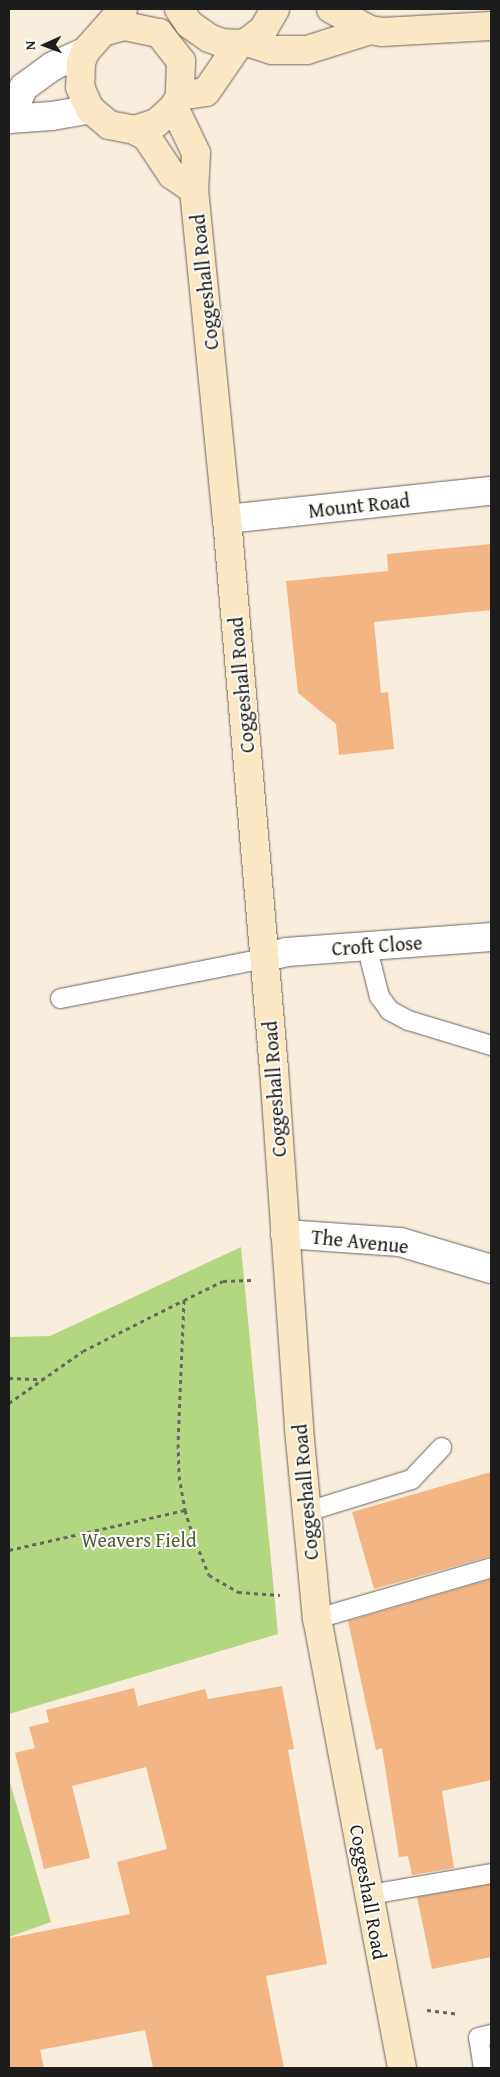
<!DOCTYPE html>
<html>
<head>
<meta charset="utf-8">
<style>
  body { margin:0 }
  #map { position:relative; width:500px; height:2077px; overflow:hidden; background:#f9eddd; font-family:"Gentium Book Plus",serif }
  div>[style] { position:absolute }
  .green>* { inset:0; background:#b2d780 }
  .building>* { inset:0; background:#f3b583 }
  .path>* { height:3px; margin-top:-1.5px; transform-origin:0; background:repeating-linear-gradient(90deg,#696560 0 4px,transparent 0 8px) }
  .roads { filter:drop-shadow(0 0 1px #696560) drop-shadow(0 0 1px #696560) }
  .service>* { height:19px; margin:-9.5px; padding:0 9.5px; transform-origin:9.5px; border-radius:9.5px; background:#fff }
  .minor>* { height:28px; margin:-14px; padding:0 14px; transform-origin:14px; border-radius:14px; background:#fff }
  .tertiary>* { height:28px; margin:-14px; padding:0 14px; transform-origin:14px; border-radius:14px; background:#fff }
  .secondary>* { height:28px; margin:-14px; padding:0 14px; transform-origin:14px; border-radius:14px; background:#fae7c3 }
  span { translate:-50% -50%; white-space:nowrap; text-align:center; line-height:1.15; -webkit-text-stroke:4px #fdfcf7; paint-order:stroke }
  .street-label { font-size:20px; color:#1c1c1c }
  .park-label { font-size:20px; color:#505d3f }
  .frame { position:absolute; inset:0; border:10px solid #1c1c1c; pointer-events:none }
  .north { position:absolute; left:20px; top:20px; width:50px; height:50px; -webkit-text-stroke:4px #fdfcf7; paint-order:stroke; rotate:268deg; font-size:14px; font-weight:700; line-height:20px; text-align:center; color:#1c1c1c }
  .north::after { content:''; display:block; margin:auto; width:18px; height:22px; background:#1c1c1c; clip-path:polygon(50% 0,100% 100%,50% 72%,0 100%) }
</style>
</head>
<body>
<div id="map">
  <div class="green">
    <div style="clip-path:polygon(241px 1247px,278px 1634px,9px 1714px,9px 1337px,50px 1336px)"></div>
    <div style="clip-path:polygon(9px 1779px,51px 1922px,9px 1937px)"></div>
  </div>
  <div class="building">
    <div style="clip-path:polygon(491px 544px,491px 610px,374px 622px,381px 693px,388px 692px,394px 749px,339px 755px,336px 724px,298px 693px,286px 581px,388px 571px,387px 554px)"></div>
    <div style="clip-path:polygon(491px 1472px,491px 1556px,374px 1589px,352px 1512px)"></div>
    <div style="clip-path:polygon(491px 1579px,491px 1780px,442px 1791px,454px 1868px,412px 1875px,408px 1856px,399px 1857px,382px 1748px,376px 1750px,348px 1621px)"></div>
    <div style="clip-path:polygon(282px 1686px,294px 1749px,288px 1750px,327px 1964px,266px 1976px,284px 2068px,153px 2068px,145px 2030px,40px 2050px,44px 2068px,9px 2068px,9px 1938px,130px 1914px,117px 1862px,167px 1849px,146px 1767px,72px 1786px,90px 1858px,44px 1869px,15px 1753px,35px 1748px,29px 1727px,49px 1722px,46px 1710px,134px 1688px,138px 1706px,205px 1689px,208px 1699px)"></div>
    <div style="clip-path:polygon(491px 1884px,491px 1957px,432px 1969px,417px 1897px)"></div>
  </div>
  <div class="path">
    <div style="left:184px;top:1300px;width:144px;rotate:92.4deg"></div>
    <div style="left:178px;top:1444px;width:32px;rotate:88deg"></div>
    <div style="left:179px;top:1476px;width:35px;rotate:80deg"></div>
    <div style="left:185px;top:1510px;width:27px;rotate:73deg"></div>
    <div style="left:193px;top:1536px;width:42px;rotate:67.7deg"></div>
    <div style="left:209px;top:1575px;width:34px;rotate:30deg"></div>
    <div style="left:238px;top:1592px;width:42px;rotate:4.1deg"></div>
    <div style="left:9px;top:1378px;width:34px;rotate:2deg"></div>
    <div style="left:9px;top:1403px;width:90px;rotate:-35.1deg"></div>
    <div style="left:83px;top:1351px;width:113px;rotate:-26.8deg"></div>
    <div style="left:184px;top:1300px;width:43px;rotate:-26deg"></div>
    <div style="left:223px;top:1281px;width:30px;rotate:-2deg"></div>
    <div style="left:9px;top:1550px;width:180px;rotate:-12.8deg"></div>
    <div style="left:427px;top:2010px;width:31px;rotate:7deg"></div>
  </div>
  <div class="roads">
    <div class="service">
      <div style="left:366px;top:945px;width:53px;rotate:75.7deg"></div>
      <div style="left:379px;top:996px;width:17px;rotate:54deg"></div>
      <div style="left:389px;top:1010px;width:21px;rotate:28deg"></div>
      <div style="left:408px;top:1020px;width:87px;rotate:16.8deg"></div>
      <div style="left:60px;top:998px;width:207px;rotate:-11.1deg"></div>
      <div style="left:307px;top:1511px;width:109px;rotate:-17.1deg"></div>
      <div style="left:411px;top:1479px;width:44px;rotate:-46.8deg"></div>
      <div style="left:317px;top:1618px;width:181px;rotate:-16.3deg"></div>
      <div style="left:370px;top:1894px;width:123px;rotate:-9.8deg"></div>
      <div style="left:483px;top:2068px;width:31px;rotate:-99deg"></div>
      <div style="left:478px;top:2037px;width:13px;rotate:-13deg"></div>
    </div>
    <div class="minor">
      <div style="left:227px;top:519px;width:265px;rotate:-6.1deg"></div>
      <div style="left:263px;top:958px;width:25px;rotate:-14deg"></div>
      <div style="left:287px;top:952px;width:205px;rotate:-4.2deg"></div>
      <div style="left:285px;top:1234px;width:115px;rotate:4deg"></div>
      <div style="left:400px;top:1242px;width:95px;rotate:16.5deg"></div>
    </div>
    <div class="tertiary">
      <div style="left:9px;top:119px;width:35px;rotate:-65deg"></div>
      <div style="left:24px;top:87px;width:36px;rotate:-36deg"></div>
      <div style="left:53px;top:66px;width:35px;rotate:-24deg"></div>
      <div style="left:9px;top:119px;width:43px;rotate:-4deg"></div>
      <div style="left:52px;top:116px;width:39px;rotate:-10deg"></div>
    </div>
    <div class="secondary">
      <div style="left:123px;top:9px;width:57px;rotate:131.5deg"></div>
      <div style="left:85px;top:52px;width:12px;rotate:110deg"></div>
      <div style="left:81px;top:63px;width:24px;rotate:92deg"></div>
      <div style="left:80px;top:87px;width:24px;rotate:66deg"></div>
      <div style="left:90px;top:109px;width:25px;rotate:40deg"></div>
      <div style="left:109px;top:125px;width:25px;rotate:11deg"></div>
      <div style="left:134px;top:130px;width:13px;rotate:27deg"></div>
      <div style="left:146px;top:136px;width:47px;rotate:56.3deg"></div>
      <div style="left:172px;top:175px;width:27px;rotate:34deg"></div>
      <div style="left:179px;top:9px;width:18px;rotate:56deg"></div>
      <div style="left:189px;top:24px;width:24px;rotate:35deg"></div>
      <div style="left:209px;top:38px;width:14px;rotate:21deg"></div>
      <div style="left:222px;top:43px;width:17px;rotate:3deg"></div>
      <div style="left:239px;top:44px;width:8px;rotate:-14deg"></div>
      <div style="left:247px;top:42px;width:20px;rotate:-37deg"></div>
      <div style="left:263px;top:30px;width:24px;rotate:-60deg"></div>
      <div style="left:331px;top:9px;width:44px;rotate:28.3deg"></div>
      <div style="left:370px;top:30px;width:12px;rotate:9deg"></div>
      <div style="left:382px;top:32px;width:109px;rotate:-3.2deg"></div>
      <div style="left:106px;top:31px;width:20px;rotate:-15deg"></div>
      <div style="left:125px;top:26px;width:35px;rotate:12deg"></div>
      <div style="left:159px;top:33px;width:36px;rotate:52deg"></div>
      <div style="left:181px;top:61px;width:35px;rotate:92deg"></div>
      <div style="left:180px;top:96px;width:13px;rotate:119deg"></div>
      <div style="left:174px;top:107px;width:24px;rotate:138deg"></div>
      <div style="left:156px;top:123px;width:23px;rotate:162deg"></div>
      <div style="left:247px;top:42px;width:26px;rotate:18deg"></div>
      <div style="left:272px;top:50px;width:35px"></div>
      <div style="left:307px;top:50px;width:66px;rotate:-17.6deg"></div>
      <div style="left:180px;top:96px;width:26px;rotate:-9deg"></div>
      <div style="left:206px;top:92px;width:58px;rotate:-55.5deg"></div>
      <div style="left:174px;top:107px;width:51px;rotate:64.4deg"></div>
      <div style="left:196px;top:153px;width:37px;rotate:93deg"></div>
      <div style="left:194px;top:190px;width:331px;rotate:84.3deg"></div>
      <div style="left:227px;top:519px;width:552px;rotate:85.12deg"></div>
      <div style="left:274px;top:1069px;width:361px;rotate:86deg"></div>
      <div style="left:299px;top:1429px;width:190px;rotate:84.6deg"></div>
      <div style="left:317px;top:1618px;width:458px;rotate:79.3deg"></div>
    </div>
  </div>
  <div class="street-label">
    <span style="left:204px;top:282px;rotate:-96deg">Coggeshall Road</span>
    <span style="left:359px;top:505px;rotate:-6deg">Mount Road</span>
    <span style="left:241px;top:685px;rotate:-95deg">Coggeshall Road</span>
    <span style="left:377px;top:945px;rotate:-4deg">Croft Close</span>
    <span style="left:274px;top:1089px;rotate:-94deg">Coggeshall Road</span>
    <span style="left:360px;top:1241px;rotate:6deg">The Avenue</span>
    <span style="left:305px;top:1492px;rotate:-95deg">Coggeshall Road</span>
    <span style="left:369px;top:1892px;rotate:80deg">Coggeshall Road</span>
  </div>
  <div class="park-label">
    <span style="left:139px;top:1539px">Weavers Field</span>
  </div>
  <div class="frame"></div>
  <div class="north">N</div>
</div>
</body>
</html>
